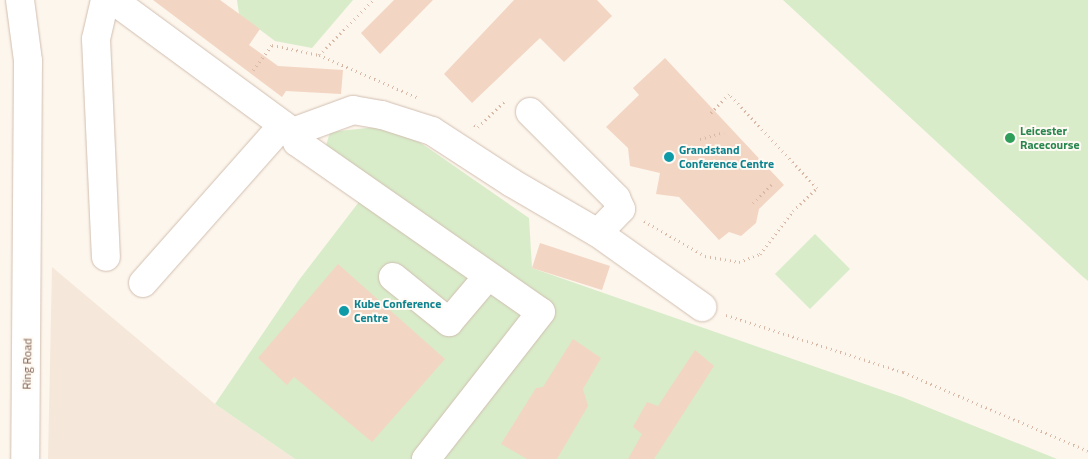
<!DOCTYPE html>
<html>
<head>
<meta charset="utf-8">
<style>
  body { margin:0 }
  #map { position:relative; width:1088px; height:459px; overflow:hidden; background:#fdf6ec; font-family:"Titillium Web",sans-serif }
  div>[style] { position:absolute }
  .residential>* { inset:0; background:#f5e8da }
  .green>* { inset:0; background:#d8ecc9 }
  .building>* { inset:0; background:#f3d5c3 }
  .path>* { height:3px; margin-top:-1.5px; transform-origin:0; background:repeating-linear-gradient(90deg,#d9b8a5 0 1px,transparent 0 5px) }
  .roads { filter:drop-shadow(0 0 1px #d1beb0) drop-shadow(0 0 1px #d1beb0) }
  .minor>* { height:28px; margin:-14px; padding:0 14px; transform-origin:14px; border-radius:14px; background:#fff }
  .dots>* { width:14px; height:14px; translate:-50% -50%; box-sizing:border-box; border:2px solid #fffaf3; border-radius:50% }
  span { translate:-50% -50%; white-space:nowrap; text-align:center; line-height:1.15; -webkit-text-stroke:4px #fffaf3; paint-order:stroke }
  .leisure-label { font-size:12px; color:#27864d; font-weight:700 }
  .left { translate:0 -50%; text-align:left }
  .culture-label { font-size:12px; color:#0d838f; font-weight:700 }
  .street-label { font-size:12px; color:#7a5c4d }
</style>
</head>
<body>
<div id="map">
  <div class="residential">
    <div style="clip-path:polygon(52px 267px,215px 404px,295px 459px,48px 459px)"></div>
  </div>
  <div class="green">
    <div style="clip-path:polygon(237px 0,353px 0,312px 48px,275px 41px,239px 14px)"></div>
    <div style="clip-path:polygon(783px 0,1088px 0,1088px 281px,1082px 276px)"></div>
    <div style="clip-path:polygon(395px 125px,529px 218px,532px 268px,902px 397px,1057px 459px,295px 459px,215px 404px,299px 280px,375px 181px,325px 149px,330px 132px)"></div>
    <div style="clip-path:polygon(815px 234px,850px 269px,810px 309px,775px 274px)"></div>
  </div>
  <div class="building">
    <div style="clip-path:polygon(153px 0,220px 0,260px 29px,249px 45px,278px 66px,343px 70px,341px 94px,286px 91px,282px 97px)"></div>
    <div style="clip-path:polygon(394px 0,433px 0,380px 54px,361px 33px)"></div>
    <div style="clip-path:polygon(514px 0,597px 0,612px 16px,564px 62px,540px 38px,472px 103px,444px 74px)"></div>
    <div style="clip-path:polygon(665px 58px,784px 185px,759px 209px,756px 223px,741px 236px,729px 232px,719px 240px,679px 197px,656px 194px,660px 173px,630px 166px,628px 148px,606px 127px,639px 95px,633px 88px)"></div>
    <div style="clip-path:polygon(540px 243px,610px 266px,602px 290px,532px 268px)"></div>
    <div style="clip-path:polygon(338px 264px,445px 359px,372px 442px,294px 377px,287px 385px,258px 358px)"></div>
    <div style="clip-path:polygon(573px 339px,601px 358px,583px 389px,588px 406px,557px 459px,527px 459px,501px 444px,536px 388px,543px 387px)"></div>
    <div style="clip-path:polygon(695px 350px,714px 366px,654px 459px,628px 459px,642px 434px,633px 427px,647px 402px,658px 406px)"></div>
  </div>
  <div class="path">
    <div style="left:319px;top:55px;width:77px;rotate:-45.5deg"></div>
    <div style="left:253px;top:70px;width:31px;rotate:-53deg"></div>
    <div style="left:272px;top:45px;width:48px;rotate:12deg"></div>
    <div style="left:319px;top:55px;width:109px;rotate:23.3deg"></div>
    <div style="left:474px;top:125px;width:4px;rotate:27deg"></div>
    <div style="left:478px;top:127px;width:39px;rotate:-44deg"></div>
    <div style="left:700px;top:139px;width:25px;rotate:-16deg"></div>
    <div style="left:753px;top:203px;width:28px;rotate:-45deg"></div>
    <div style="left:644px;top:221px;width:70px;rotate:29.8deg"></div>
    <div style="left:705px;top:256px;width:35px;rotate:10deg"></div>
    <div style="left:739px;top:262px;width:22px;rotate:-21deg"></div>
    <div style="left:760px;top:254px;width:54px;rotate:-52.5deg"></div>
    <div style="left:793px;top:211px;width:33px;rotate:-44deg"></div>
    <div style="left:817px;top:188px;width:129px;rotate:-133.1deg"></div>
    <div style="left:729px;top:94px;width:29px;rotate:134deg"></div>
    <div style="left:726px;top:315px;width:186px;rotate:17.9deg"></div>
    <div style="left:903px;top:372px;width:201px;rotate:23.1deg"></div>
  </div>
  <div class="roads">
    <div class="minor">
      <div style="left:20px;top:0;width:62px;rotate:82.5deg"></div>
      <div style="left:28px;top:61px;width:398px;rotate:90.4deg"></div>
      <div style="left:105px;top:0;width:40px;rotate:103deg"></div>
      <div style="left:96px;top:39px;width:218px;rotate:87.4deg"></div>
      <div style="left:113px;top:0;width:223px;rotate:36.3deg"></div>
      <div style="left:293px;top:132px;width:64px;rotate:-20.1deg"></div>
      <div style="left:353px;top:110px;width:29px;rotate:10deg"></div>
      <div style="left:382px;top:115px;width:52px;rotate:17.7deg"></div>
      <div style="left:432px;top:131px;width:95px;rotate:33deg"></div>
      <div style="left:512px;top:183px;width:99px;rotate:30.2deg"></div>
      <div style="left:598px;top:233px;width:128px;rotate:35.4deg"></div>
      <div style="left:530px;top:112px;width:122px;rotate:45deg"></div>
      <div style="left:616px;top:198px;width:12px;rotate:66deg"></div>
      <div style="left:621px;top:209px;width:33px;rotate:134deg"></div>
      <div style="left:293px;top:132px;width:11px;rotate:68deg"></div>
      <div style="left:297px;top:142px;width:297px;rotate:34.9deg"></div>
      <div style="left:541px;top:312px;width:187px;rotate:128deg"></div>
      <div style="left:393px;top:277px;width:72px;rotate:38.8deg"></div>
      <div style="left:449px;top:322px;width:60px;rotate:-49.7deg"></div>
      <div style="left:143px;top:283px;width:211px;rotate:-48.5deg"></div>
    </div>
  </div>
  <div class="dots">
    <div style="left:1010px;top:138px;background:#2e9e5b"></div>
    <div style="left:669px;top:157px;background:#0f9aa8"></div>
    <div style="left:344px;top:311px;background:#0f9aa8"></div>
  </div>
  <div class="leisure-label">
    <span class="left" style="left:1020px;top:138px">Leicester<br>Racecourse</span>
  </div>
  <div class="culture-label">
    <span class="left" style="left:679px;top:157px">Grandstand<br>Conference Centre</span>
    <span class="left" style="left:354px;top:311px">Kube Conference<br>Centre</span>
  </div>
  <div class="street-label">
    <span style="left:27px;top:364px;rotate:-89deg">Ring Road</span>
  </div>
</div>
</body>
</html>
